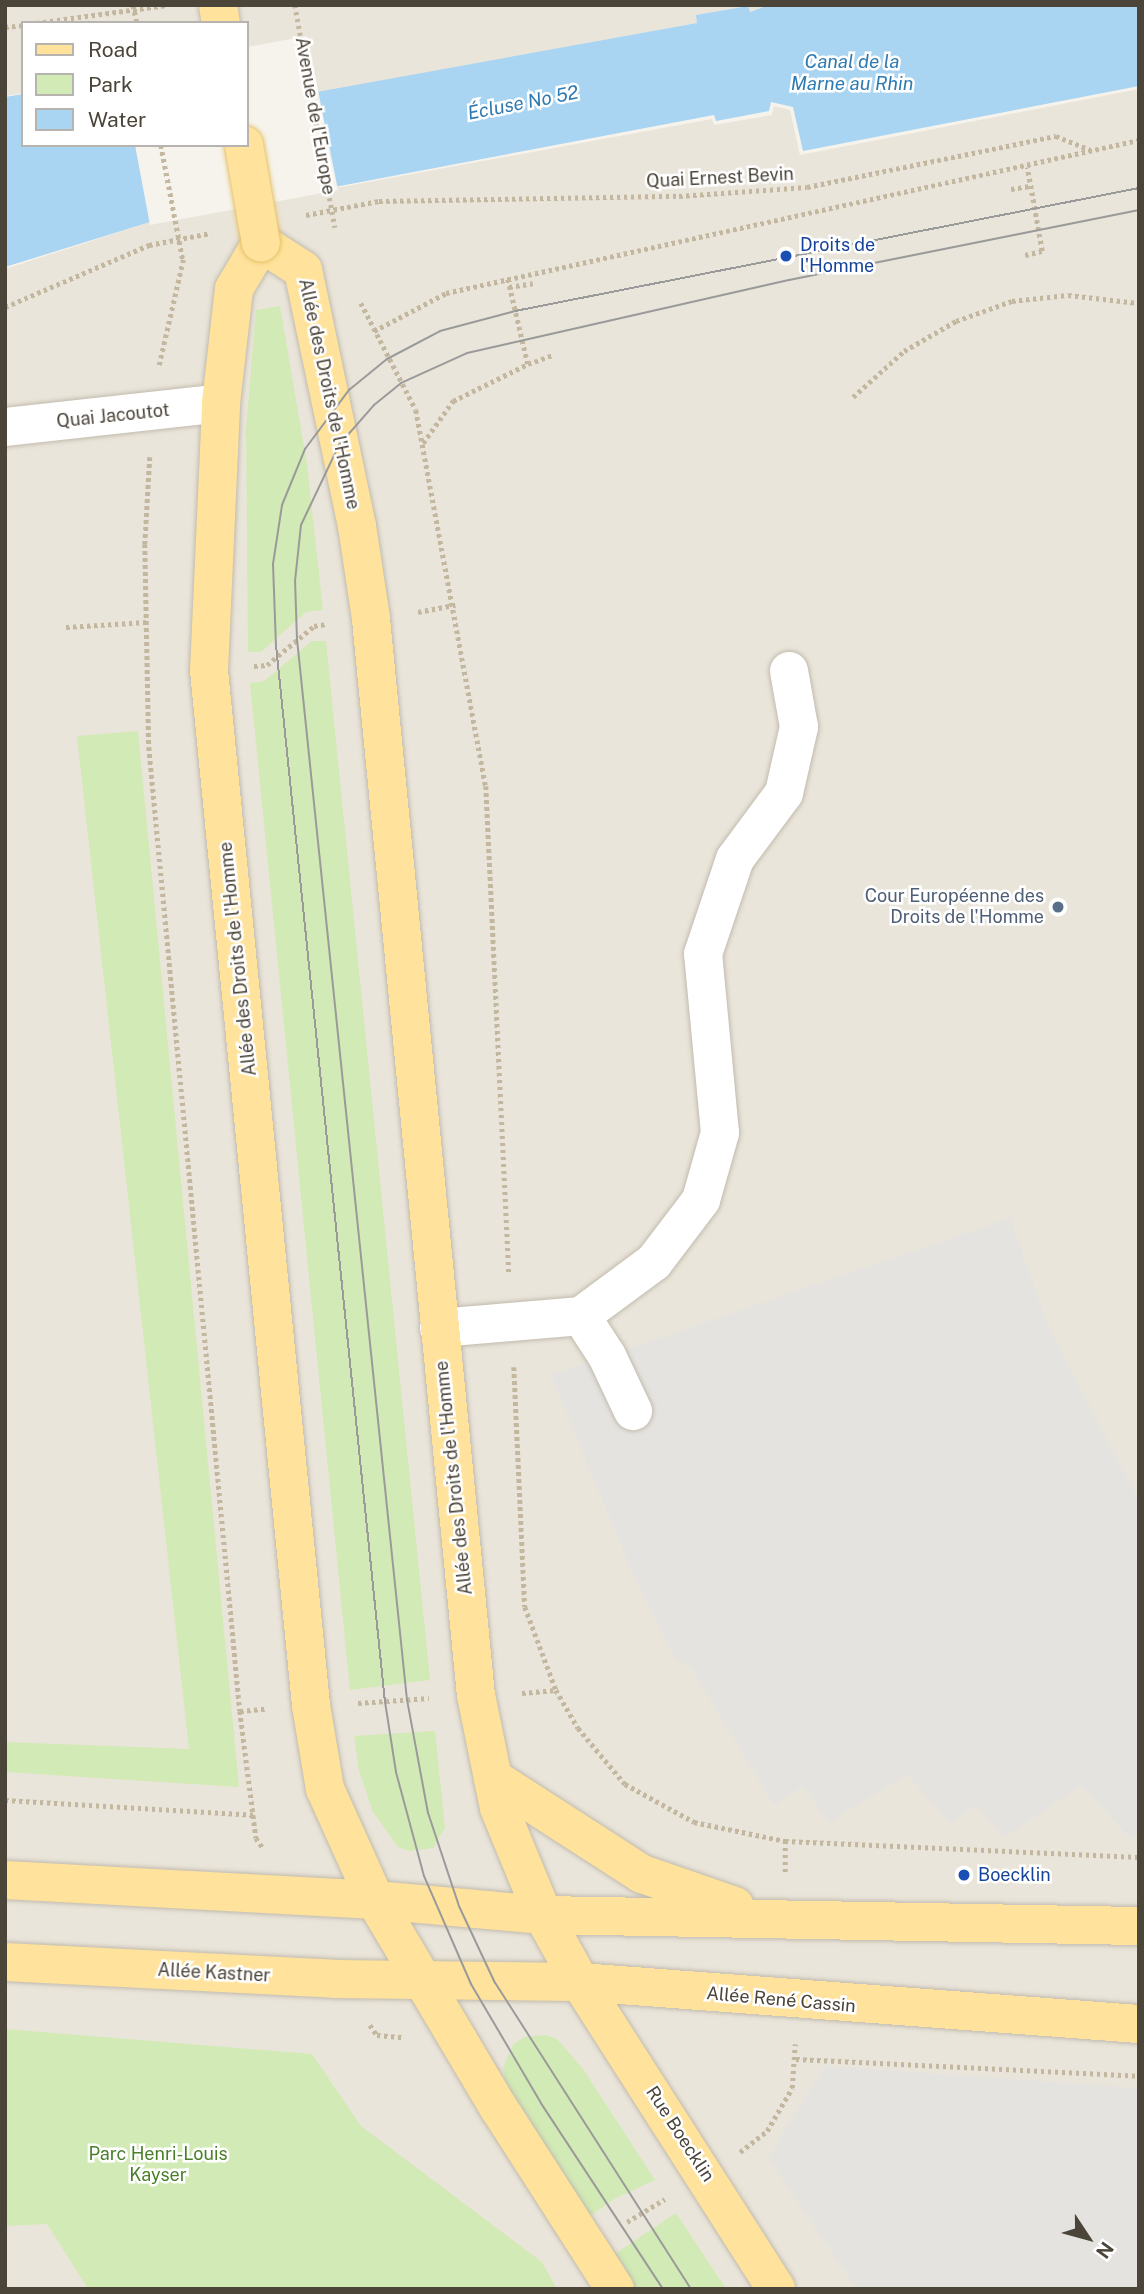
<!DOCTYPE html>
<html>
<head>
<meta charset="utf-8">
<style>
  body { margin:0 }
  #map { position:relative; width:1144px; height:2294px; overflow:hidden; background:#f6f3ec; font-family:"Public Sans",sans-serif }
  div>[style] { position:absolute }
  .residential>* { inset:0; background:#eae5da }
  .green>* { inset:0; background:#d2eab5 }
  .parking>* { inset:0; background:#e5e3e0 }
  .water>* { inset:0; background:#a9d4f2 }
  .pier>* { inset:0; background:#f6f3ec }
  .path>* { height:4.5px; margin-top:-2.25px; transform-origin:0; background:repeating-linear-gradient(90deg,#c4b79f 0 3.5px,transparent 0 7px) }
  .roads { filter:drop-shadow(0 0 2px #c2bbae) drop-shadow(0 0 2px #c2bbae) }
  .minor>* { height:38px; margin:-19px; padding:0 19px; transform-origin:19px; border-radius:19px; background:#fff }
  .major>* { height:38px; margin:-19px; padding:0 19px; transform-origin:19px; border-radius:19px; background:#ffe39c }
  .tram>* { height:2px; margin:-1px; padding:0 1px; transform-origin:1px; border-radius:1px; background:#9a9a9a }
  .path-bridge>* { height:4.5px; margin-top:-2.25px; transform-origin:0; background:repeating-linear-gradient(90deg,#c4b79f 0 3.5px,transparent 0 7px) }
  .bridges { filter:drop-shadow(0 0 2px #e6c16a) drop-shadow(0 0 2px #e6c16a) }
  .major-bridge>* { height:38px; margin:-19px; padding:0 19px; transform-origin:19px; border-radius:19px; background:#ffe39c }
  .dots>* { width:19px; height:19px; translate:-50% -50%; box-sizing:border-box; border:4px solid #fff; border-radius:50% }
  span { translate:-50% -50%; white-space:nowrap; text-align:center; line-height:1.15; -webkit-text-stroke:5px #fff; paint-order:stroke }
  .street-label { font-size:18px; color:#4b4439 }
  .transit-label { font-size:18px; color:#164399 }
  .left { translate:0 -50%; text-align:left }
  .service-label { font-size:18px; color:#4e5e75 }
  .right { translate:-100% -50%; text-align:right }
  .park-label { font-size:18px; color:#4a7f2a }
  .water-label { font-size:19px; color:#2e7ab2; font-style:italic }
  .frame { position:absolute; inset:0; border:7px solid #4b4439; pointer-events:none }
  .legend { position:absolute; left:21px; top:21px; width:228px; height:126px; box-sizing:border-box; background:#fff; border:2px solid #b7b4b0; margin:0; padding:9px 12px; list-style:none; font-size:21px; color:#4b4439 }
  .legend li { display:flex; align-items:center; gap:14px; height:35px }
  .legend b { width:35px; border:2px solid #b7b4b0 }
  .north { position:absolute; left:1053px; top:2203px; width:70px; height:70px; -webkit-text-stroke:5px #fff; paint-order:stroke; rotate:126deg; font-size:19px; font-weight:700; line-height:28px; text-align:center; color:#4b4439 }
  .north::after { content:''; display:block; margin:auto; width:24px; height:32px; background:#4b4439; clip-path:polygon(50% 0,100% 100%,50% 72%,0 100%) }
</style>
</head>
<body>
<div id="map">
  <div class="residential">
    <div style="clip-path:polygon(5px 5px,769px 5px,749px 12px,747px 6px,697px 15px,697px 23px,317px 93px,247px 50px,247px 23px,23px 23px,23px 93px,5px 96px)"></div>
    <div style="clip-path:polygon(1139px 89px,1139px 2289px,5px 2289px,5px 269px,150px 222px,712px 119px,714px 125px,772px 115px,774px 106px,790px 110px,800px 155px)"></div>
  </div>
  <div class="green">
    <div style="clip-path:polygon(280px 306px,307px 464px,323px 610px,306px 612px,261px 652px,248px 652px,246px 429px,256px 310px)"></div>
    <div style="clip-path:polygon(312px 641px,326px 641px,430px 1680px,350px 1690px,250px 683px,264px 681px)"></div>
    <div style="clip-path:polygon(138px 731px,239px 1787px,5px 1772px,5px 1742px,189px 1749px,77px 736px)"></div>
    <div style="clip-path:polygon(435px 1731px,445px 1828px,433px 1848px,409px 1851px,398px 1847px,373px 1812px,359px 1771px,354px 1736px)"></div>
    <div style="clip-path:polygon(5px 2029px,312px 2054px,361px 2126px,542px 2262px,557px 2289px,88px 2289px,47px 2224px,6px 2226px)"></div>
    <div style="clip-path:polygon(546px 2035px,557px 2039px,583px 2069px,655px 2180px,614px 2199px,585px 2220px,506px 2085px,503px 2068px,513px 2045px,524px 2037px)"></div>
    <div style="clip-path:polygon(676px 2213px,726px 2289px,627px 2289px,607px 2259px)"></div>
  </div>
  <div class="parking">
    <div style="clip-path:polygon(1010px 1218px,1048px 1325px,1139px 1501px,1139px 1834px,1132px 1840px,1082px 1786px,1004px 1837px,977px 1806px,949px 1823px,907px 1774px,829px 1823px,803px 1786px,774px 1805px,691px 1668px,675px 1659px,629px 1565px,551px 1375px)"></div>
    <div style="clip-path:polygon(825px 2066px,1139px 2088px,1139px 2289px,857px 2289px,768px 2158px)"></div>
  </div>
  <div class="water">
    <div style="clip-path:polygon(769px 5px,1139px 5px,1139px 86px,803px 151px,793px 107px,771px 102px,769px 111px,716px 121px,714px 115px,150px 222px,5px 267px,5px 97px,23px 94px,23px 145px,247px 145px,317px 92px,697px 23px,696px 15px,748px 6px,750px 12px)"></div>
  </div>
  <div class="pier">
    <div style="clip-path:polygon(307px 36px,338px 190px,150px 225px,135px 145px,247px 145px,247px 47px)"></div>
  </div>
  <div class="path">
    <div style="left:36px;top:23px;width:132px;rotate:-7.8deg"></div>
    <div style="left:5px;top:27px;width:18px;rotate:-6deg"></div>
    <div style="left:1011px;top:189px;width:19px;rotate:-9deg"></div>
    <div style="left:306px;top:215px;width:74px;rotate:-10.9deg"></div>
    <div style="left:379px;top:201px;width:300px;rotate:-1deg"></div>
    <div style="left:679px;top:196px;width:128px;rotate:-4deg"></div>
    <div style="left:807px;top:187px;width:254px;rotate:-11.6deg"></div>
    <div style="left:1056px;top:136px;width:37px;rotate:22deg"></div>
    <div style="left:1025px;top:255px;width:17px;rotate:-13deg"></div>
    <div style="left:1042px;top:251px;width:85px;rotate:-100.1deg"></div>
    <div style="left:508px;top:279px;width:87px;rotate:76.8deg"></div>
    <div style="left:528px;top:364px;width:27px;rotate:-20deg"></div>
    <div style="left:509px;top:287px;width:24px;rotate:-9deg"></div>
    <div style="left:361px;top:303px;width:120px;rotate:62.8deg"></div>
    <div style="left:416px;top:410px;width:382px;rotate:79.5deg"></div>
    <div style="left:486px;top:786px;width:490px;rotate:87.3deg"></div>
    <div style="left:5px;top:307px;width:157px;rotate:-23.3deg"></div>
    <div style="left:149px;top:245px;width:63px;rotate:-11deg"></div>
    <div style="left:374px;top:331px;width:81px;rotate:-27.8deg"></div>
    <div style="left:446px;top:293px;width:710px;rotate:-12.45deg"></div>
    <div style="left:159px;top:365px;width:108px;rotate:-77.1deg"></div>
    <div style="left:853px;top:397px;width:69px;rotate:-42deg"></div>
    <div style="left:904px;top:351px;width:60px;rotate:-30deg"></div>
    <div style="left:956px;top:321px;width:59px;rotate:-19.7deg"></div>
    <div style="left:1012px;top:301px;width:56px;rotate:-6.1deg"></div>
    <div style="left:1068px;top:295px;width:71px;rotate:6.4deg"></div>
    <div style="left:423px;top:443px;width:52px;rotate:-54.5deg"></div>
    <div style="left:453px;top:401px;width:84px;rotate:-26.3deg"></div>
    <div style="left:150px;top:457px;width:87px;rotate:93.3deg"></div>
    <div style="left:145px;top:544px;width:203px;rotate:88.9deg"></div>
    <div style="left:149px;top:747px;width:968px;rotate:84.61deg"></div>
    <div style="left:240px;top:1711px;width:128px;rotate:82.8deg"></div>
    <div style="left:256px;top:1838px;width:12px;rotate:55deg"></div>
    <div style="left:418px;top:612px;width:38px;rotate:-11deg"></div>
    <div style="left:66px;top:627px;width:80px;rotate:-3.6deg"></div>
    <div style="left:254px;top:666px;width:13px;rotate:-4deg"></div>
    <div style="left:267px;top:665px;width:61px;rotate:-39.7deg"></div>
    <div style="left:314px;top:626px;width:12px;rotate:-9deg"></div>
    <div style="left:514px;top:1367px;width:240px;rotate:87.4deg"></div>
    <div style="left:525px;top:1607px;width:89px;rotate:69.5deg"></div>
    <div style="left:556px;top:1690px;width:44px;rotate:59.9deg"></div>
    <div style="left:578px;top:1728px;width:73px;rotate:50deg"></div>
    <div style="left:625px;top:1784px;width:79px;rotate:28.8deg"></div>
    <div style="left:694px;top:1822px;width:93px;rotate:11.8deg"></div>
    <div style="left:785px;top:1841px;width:354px;rotate:2.6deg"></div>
    <div style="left:522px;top:1693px;width:34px;rotate:-5deg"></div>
    <div style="left:358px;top:1703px;width:71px;rotate:-4deg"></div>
    <div style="left:240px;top:1711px;width:25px;rotate:-5deg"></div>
    <div style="left:5px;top:1800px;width:249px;rotate:3.4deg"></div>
    <div style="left:785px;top:1872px;width:31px;rotate:-90deg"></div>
    <div style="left:370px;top:2025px;width:12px;rotate:55deg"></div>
    <div style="left:377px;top:2035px;width:25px;rotate:5deg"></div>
    <div style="left:796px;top:2059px;width:343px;rotate:2.8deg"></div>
    <div style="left:740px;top:2152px;width:34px;rotate:-38deg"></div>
    <div style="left:767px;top:2131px;width:50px;rotate:-59.8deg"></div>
    <div style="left:792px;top:2088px;width:44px;rotate:-86.1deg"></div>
    <div style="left:627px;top:2222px;width:44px;rotate:-31.2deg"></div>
  </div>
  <div class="roads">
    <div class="minor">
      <div style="left:5px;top:427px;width:217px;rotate:-6.3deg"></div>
      <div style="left:581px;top:1316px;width:91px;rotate:-36.5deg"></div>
      <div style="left:654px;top:1262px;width:78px;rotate:-52.8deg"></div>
      <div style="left:701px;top:1200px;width:70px;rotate:-74.2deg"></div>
      <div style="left:720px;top:1133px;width:180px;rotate:-95.4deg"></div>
      <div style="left:703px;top:954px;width:100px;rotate:-71.4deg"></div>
      <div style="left:735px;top:859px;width:82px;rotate:-53.4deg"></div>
      <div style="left:784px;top:793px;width:68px;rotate:-77.2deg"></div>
      <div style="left:799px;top:727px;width:57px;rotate:-100.1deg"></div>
      <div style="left:439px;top:1328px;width:143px;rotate:-4.8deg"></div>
      <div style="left:581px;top:1316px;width:48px;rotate:57deg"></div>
      <div style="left:607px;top:1356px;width:61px;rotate:64.7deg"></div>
    </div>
    <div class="major">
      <div style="left:218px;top:5px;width:18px;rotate:81deg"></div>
      <div style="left:493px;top:1778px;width:177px;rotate:32.8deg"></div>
      <div style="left:642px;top:1874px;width:98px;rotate:19deg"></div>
      <div style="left:5px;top:1880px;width:371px;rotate:3.1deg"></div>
      <div style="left:375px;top:1900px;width:169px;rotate:5.1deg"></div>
      <div style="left:543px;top:1915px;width:596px;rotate:1.06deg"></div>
      <div style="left:5px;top:1962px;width:330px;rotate:2.9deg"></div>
      <div style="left:335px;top:1979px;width:245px;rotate:0.7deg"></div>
      <div style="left:580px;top:1982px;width:561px;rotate:4.3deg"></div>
      <div style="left:615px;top:2289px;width:216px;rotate:-122.7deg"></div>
      <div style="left:498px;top:2107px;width:241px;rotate:-120.7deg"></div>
      <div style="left:375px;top:1900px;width:122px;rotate:-114.2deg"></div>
      <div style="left:325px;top:1789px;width:85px;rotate:-99.5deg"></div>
      <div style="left:311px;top:1705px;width:1039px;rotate:-95.63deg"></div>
      <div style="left:209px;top:671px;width:268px;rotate:-87.4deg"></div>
      <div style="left:221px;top:403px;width:115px;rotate:-83.5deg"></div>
      <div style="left:234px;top:289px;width:53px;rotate:-59.6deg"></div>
      <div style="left:261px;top:243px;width:50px;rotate:32.7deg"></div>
      <div style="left:303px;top:270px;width:262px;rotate:78.1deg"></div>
      <div style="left:357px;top:526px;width:94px;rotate:81.4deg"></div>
      <div style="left:371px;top:619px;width:1081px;rotate:84.43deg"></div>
      <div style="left:476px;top:1695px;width:115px;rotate:78.5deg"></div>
      <div style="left:499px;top:1808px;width:116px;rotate:67.6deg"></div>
      <div style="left:543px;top:1915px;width:77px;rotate:61.1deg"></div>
      <div style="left:580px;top:1982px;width:364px;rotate:57.4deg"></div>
    </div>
  </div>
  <div class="tram">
    <div style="left:663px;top:2289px;width:222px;rotate:-123.3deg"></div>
    <div style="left:541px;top:2103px;width:138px;rotate:-120.5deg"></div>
    <div style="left:471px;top:1984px;width:118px;rotate:-113.5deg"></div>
    <div style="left:424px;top:1876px;width:108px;rotate:-105.1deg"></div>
    <div style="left:396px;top:1772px;width:71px;rotate:-98.9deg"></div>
    <div style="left:385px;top:1702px;width:1062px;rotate:-95.89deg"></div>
    <div style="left:276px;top:646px;width:82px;rotate:-92.1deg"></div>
    <div style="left:273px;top:564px;width:60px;rotate:-81.3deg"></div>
    <div style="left:282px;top:505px;width:61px;rotate:-67.7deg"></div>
    <div style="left:305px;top:449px;width:74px;rotate:-53.3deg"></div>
    <div style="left:349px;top:390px;width:49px;rotate:-39.2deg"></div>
    <div style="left:387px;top:359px;width:60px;rotate:-27.8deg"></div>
    <div style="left:440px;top:331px;width:78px;rotate:-14.9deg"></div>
    <div style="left:515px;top:311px;width:636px;rotate:-11.15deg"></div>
    <div style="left:691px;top:2289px;width:363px;rotate:-122.6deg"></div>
    <div style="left:495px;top:1983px;width:85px;rotate:-115.1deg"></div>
    <div style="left:459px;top:1906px;width:98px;rotate:-108.4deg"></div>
    <div style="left:428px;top:1813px;width:115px;rotate:-100.5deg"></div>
    <div style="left:407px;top:1700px;width:1066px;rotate:-95.92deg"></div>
    <div style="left:297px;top:640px;width:59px;rotate:-91.9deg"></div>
    <div style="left:295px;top:581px;width:56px;rotate:-83.9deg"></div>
    <div style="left:301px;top:525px;width:89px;rotate:-64.6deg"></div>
    <div style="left:339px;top:445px;width:53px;rotate:-48.8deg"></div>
    <div style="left:374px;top:405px;width:35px;rotate:-39deg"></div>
    <div style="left:401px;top:383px;width:72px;rotate:-24.4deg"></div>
    <div style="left:467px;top:353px;width:330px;rotate:-12.8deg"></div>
    <div style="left:789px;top:280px;width:357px;rotate:-11.3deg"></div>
  </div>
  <div class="path-bridge">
    <div style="left:133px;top:5px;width:18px;rotate:77deg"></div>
    <div style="left:295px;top:5px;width:226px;rotate:79.8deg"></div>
    <div style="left:161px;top:145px;width:117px;rotate:79.2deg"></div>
  </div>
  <div class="bridges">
    <div class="major-bridge">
      <div style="left:244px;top:145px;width:99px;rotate:80.2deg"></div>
    </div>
  </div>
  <div class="dots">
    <div style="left:786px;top:256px;background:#1a4fb4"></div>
    <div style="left:1058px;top:907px;background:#5c6f8a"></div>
    <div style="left:964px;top:1875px;background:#1a4fb4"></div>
  </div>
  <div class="street-label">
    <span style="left:315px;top:116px;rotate:80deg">Avenue de l'Europe</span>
    <span style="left:720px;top:178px;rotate:-3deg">Quai Ernest Bevin</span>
    <span style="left:329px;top:394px;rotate:78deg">Allée des Droits de l'Homme</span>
    <span style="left:113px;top:416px;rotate:-6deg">Quai Jacoutot</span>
    <span style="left:238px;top:959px;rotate:-96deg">Allée des Droits de l'Homme</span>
    <span style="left:454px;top:1478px;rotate:-96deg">Allée des Droits de l'Homme</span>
    <span style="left:214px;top:1973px;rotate:3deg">Allée Kastner</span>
    <span style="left:781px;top:2000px;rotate:5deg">Allée René Cassin</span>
    <span style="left:680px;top:2134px;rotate:57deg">Rue Boecklin</span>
  </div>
  <div class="transit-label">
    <span class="left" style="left:800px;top:256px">Droits de<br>l'Homme</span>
    <span class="left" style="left:978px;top:1875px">Boecklin</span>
  </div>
  <div class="service-label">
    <span class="right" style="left:1044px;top:907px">Cour Européenne des<br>Droits de l'Homme</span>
  </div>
  <div class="park-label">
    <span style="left:158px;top:2165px">Parc Henri-Louis<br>Kayser</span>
  </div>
  <div class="water-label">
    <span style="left:852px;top:73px">Canal de la<br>Marne au Rhin</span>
    <span style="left:523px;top:103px;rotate:-11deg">Écluse No 52</span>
  </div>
  <div class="frame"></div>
  <ul class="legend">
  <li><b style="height:9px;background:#ffe39c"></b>Road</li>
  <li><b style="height:19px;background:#d2eab5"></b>Park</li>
  <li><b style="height:19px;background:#a9d4f2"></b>Water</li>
  </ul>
  <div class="north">N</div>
</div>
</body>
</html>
